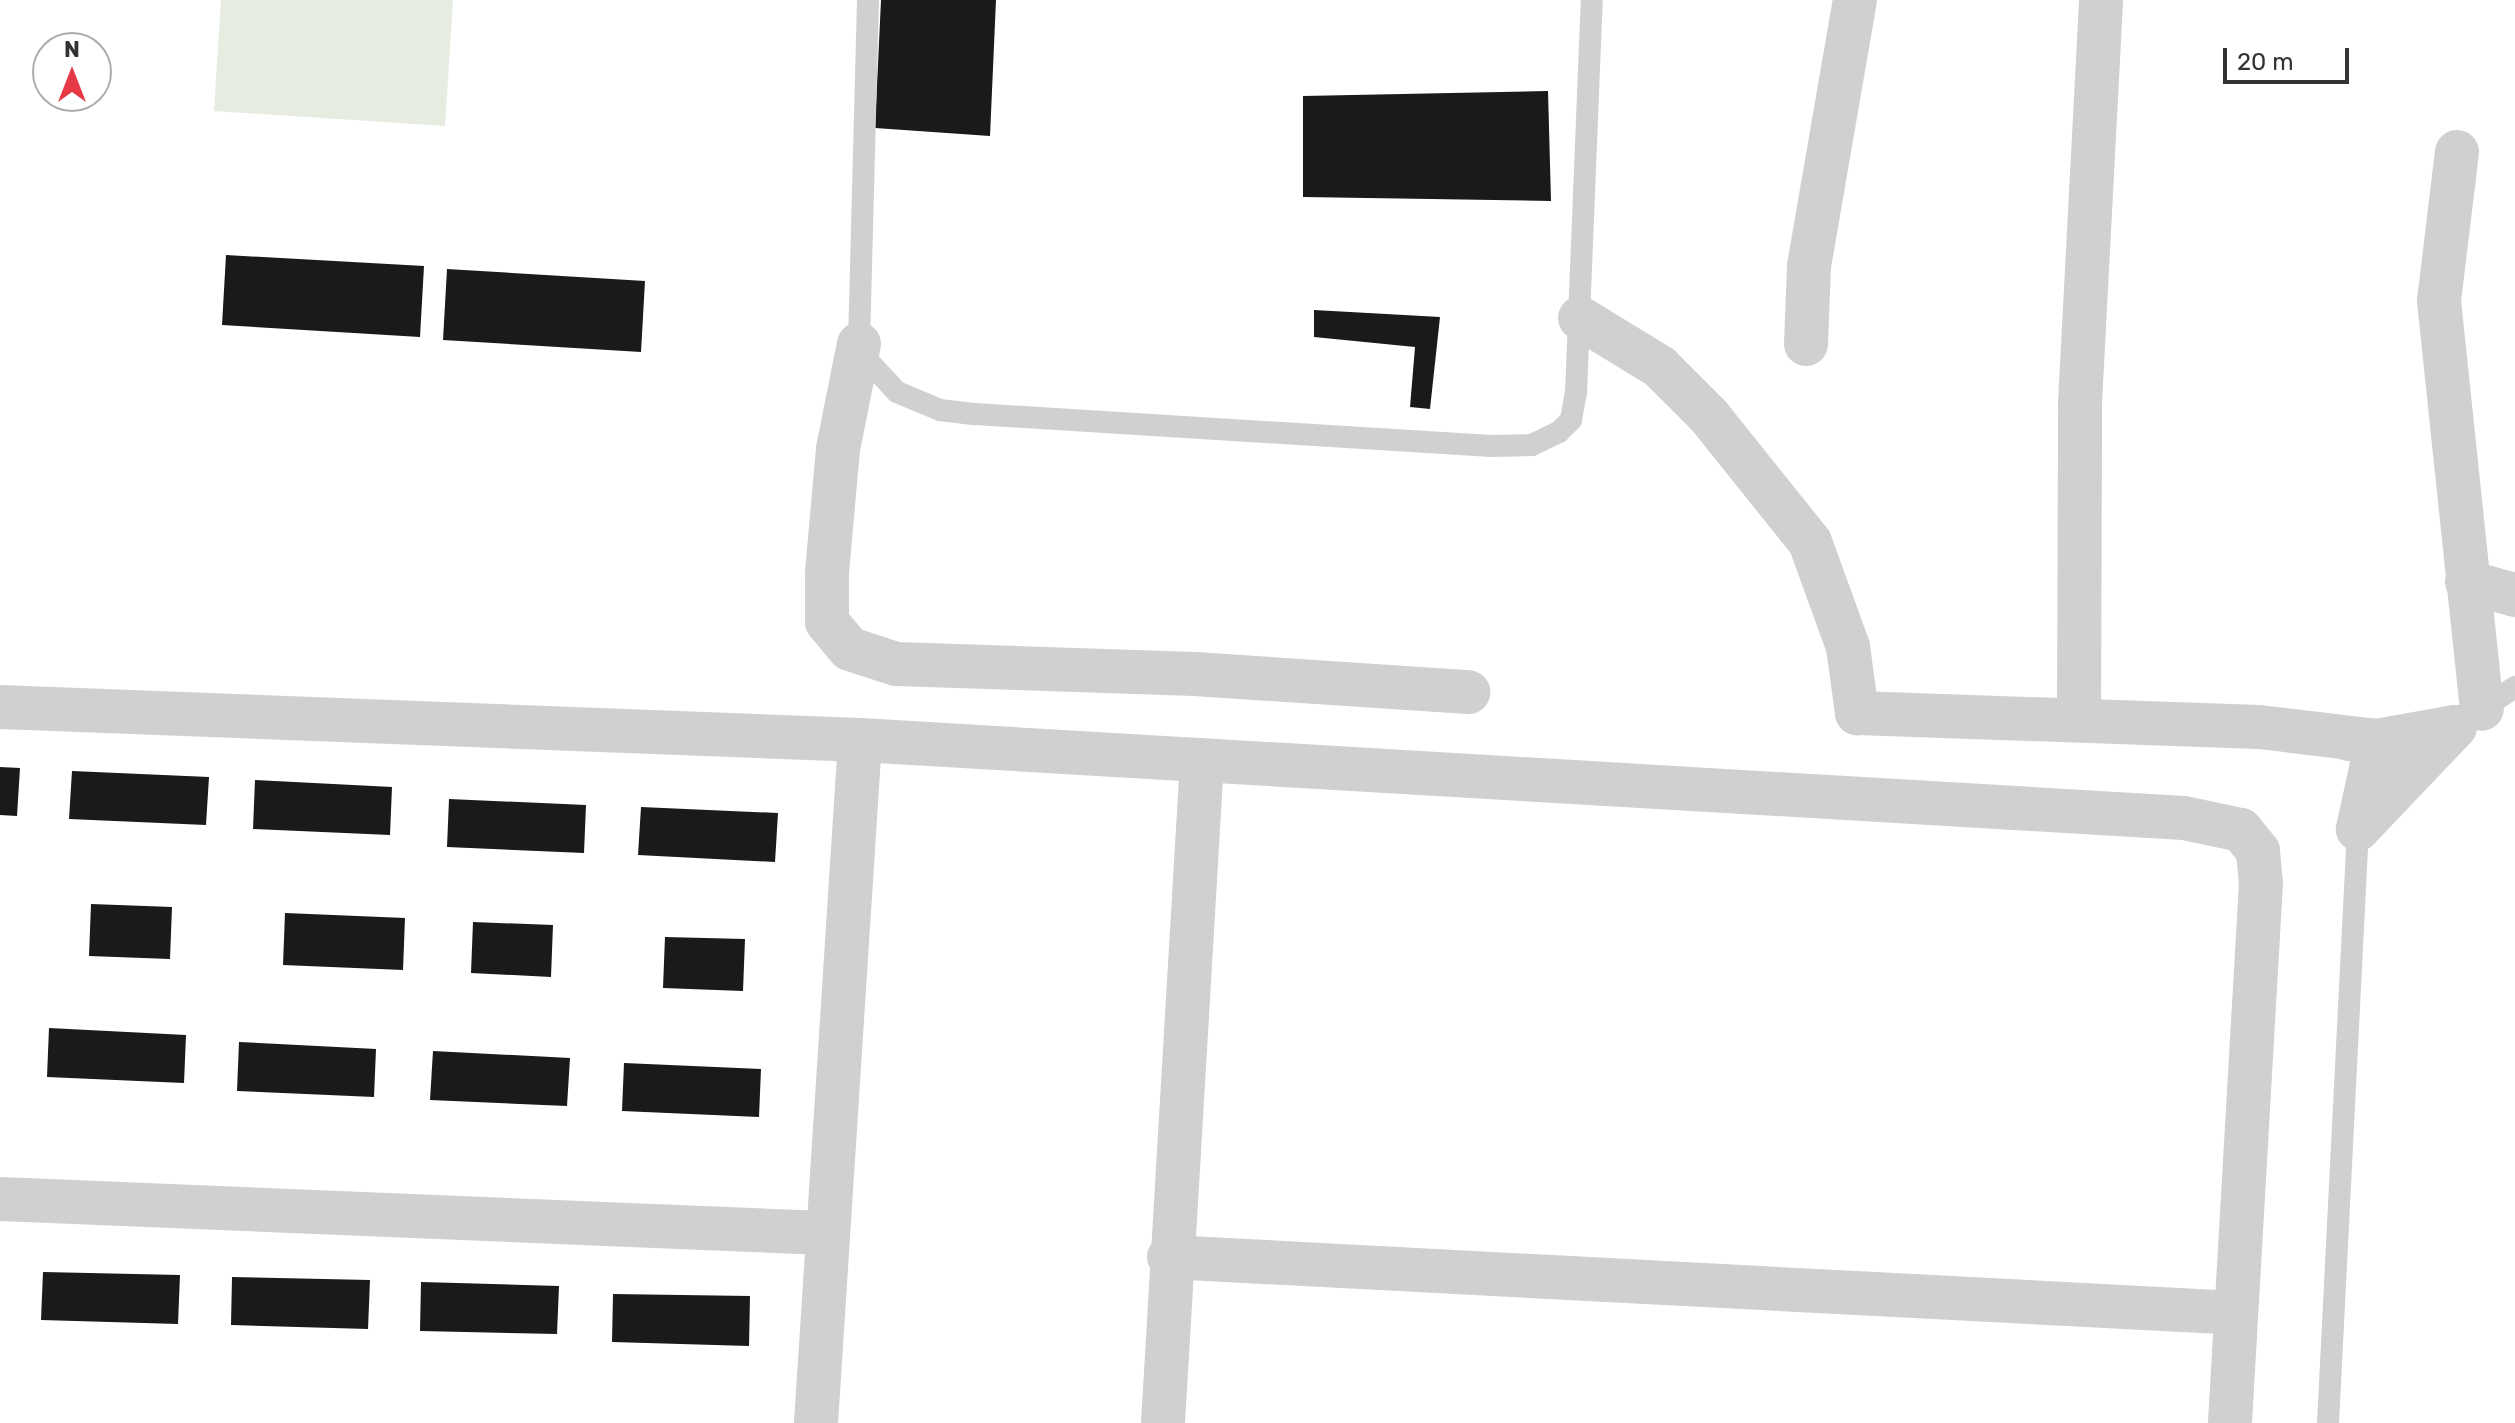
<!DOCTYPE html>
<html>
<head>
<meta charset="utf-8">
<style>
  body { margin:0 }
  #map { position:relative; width:2515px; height:1423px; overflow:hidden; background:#fff; font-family:Rubik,sans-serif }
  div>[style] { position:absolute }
  .green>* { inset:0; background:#e6ecdf }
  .building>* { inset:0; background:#1a1a1a }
  .service>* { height:22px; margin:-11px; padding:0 11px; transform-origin:11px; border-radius:11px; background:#d0d0d0 }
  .minor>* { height:44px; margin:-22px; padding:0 22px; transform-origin:22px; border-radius:22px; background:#d0d0d0 }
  span { translate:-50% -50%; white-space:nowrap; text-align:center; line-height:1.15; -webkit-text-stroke:8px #fff; paint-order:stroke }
  .north { position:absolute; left:32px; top:32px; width:80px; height:80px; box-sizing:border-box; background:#fff; border:2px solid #adadad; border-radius:50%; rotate:0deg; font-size:22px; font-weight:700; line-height:32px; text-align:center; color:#333 }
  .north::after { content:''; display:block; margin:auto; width:28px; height:36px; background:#e63946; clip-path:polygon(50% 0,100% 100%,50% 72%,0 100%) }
  .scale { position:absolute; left:2223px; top:48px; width:126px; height:36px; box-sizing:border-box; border:4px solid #333; border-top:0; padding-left:10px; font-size:24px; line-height:28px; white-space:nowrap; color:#333; -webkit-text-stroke:6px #fff; paint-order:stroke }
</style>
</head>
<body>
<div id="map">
  <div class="green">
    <div style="clip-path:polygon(221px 0,453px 0,445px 126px,214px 111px)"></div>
  </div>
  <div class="building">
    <div style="clip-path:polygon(881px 0,996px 0,990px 136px,875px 128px)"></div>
    <div style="clip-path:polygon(1548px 91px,1551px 201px,1303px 197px,1303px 96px)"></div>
    <div style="clip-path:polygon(226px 255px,424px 266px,420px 337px,222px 325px)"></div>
    <div style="clip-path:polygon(447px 269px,645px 281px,641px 352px,443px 340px)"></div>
    <div style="clip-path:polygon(1314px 310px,1440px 317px,1430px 409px,1410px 407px,1415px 347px,1314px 337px)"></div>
    <div style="clip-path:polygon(0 767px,20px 768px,17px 816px,0 815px)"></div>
    <div style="clip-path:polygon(72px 771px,209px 777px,206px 825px,69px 819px)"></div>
    <div style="clip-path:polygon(255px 780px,392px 787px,390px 835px,253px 829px)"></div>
    <div style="clip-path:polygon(449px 799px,586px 805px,584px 853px,447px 847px)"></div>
    <div style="clip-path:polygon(641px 807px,778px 813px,775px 862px,638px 855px)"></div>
    <div style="clip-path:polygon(91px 904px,172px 907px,170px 959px,89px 956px)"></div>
    <div style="clip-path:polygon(285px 913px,405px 918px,403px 970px,283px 965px)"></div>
    <div style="clip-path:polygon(473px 922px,553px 925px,551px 977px,471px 973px)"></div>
    <div style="clip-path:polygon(665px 937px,745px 939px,743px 991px,663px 988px)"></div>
    <div style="clip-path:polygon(49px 1028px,186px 1035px,184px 1083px,47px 1077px)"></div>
    <div style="clip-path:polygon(239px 1042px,376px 1049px,374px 1097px,237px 1091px)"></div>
    <div style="clip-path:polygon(433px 1051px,570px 1058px,567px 1106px,430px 1100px)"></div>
    <div style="clip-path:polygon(624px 1063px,761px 1069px,759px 1117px,622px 1111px)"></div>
    <div style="clip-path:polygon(43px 1272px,180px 1275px,178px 1324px,41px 1320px)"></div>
    <div style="clip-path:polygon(232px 1277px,370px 1280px,368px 1329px,231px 1325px)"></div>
    <div style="clip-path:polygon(421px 1282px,559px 1286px,557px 1334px,420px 1331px)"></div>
    <div style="clip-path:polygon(613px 1294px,750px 1296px,749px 1346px,612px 1342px)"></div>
  </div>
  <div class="service">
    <div style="left:868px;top:0;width:344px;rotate:91.5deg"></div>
    <div style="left:859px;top:344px;width:21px;rotate:61deg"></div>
    <div style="left:869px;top:362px;width:41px;rotate:47deg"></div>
    <div style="left:897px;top:392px;width:47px;rotate:22.7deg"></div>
    <div style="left:940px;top:410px;width:35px;rotate:7deg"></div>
    <div style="left:975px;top:414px;width:517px;rotate:3.55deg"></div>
    <div style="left:1491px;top:446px;width:41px;rotate:-1.4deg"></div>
    <div style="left:1532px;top:445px;width:30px;rotate:-26deg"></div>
    <div style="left:1559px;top:432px;width:17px;rotate:-45deg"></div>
    <div style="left:1571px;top:420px;width:27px;rotate:-80deg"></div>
    <div style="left:1576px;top:393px;width:393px;rotate:-87.7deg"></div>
    <div style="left:2479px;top:711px;width:43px;rotate:-33.7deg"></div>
    <div style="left:2328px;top:1423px;width:595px;rotate:-87.11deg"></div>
    <div style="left:2358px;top:829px;width:7px;rotate:-45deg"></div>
  </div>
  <div class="minor">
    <div style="left:2457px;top:152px;width:150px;rotate:96.9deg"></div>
    <div style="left:2439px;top:301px;width:410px;rotate:84deg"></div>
    <div style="left:1580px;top:318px;width:94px;rotate:31.5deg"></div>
    <div style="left:1660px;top:367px;width:69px;rotate:45deg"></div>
    <div style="left:1709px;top:416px;width:161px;rotate:51.3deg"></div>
    <div style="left:1810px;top:542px;width:112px;rotate:70.1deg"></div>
    <div style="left:1848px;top:647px;width:67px;rotate:82.2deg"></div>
    <div style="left:1857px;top:713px;width:402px;rotate:2deg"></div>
    <div style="left:2259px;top:727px;width:119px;rotate:6.8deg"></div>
    <div style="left:859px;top:344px;width:107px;rotate:101.3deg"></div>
    <div style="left:838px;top:449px;width:124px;rotate:95.1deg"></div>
    <div style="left:827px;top:573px;width:49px;rotate:90deg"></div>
    <div style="left:827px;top:622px;width:35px;rotate:50deg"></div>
    <div style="left:850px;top:649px;width:48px;rotate:18.1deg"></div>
    <div style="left:896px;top:664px;width:299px;rotate:1.9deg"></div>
    <div style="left:1195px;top:674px;width:274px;rotate:3.8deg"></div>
    <div style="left:1806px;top:344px;width:78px;rotate:-87.8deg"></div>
    <div style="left:1809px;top:266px;width:270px;rotate:-80.2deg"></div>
    <div style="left:2467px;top:582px;width:50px;rotate:15.2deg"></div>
    <div style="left:0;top:707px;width:861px;rotate:2.2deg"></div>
    <div style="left:860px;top:740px;width:1326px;rotate:3.37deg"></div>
    <div style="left:2184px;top:818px;width:58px;rotate:11.9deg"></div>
    <div style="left:2241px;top:830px;width:27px;rotate:51deg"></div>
    <div style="left:2258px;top:851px;width:32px;rotate:85deg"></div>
    <div style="left:2261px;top:883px;width:541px;rotate:93.29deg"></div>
    <div style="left:2079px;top:720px;width:317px;rotate:-89.8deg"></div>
    <div style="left:2080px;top:403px;width:404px;rotate:-87deg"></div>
    <div style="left:2349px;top:739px;width:28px;rotate:4deg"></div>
    <div style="left:2377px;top:741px;width:79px;rotate:-10.2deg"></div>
    <div style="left:2455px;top:727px;width:141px;rotate:133.6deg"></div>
    <div style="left:2358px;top:829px;width:90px;rotate:-77.8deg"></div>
    <div style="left:0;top:1199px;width:826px;rotate:2.36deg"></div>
    <div style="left:1169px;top:1257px;width:1068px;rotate:3deg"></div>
    <div style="left:816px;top:1423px;width:684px;rotate:-86.31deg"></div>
    <div style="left:1163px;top:1423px;width:664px;rotate:-86.63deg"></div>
  </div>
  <div class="north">N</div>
  <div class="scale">20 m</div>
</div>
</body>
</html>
